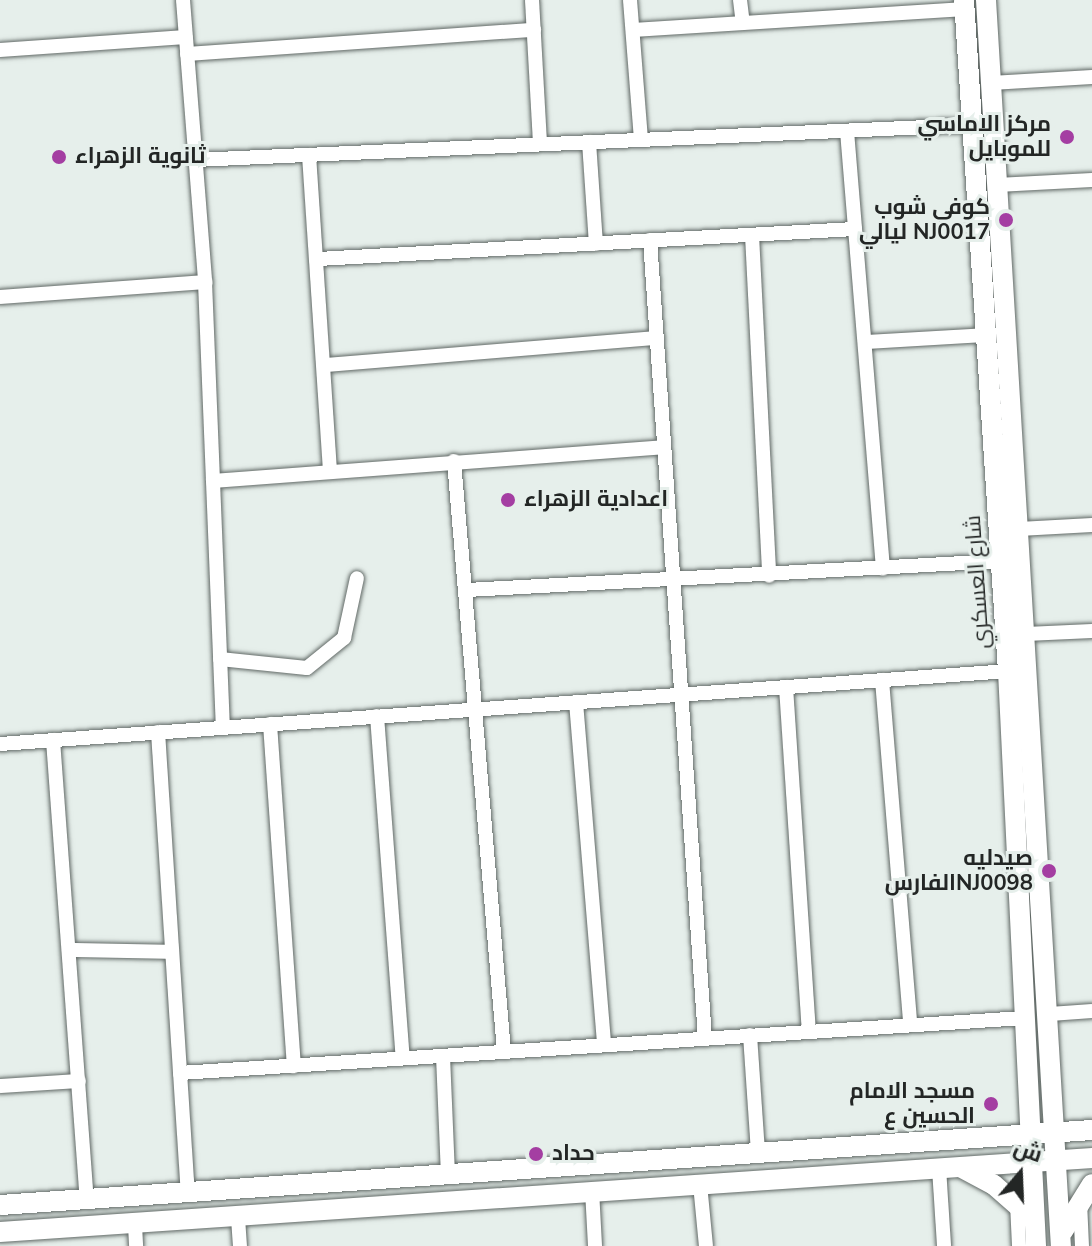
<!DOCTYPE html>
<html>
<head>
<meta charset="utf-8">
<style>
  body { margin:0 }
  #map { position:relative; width:1092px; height:1246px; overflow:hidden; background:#e6efeb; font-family:"Nunito Sans",Cairo,sans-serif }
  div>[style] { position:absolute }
  .roads { filter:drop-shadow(0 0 2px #616966) drop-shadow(0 0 2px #616966) }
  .street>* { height:14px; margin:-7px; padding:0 7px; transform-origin:7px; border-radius:7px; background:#fff }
  .secondary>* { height:20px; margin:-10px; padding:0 10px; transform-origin:10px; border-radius:10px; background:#fff }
  .dots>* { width:22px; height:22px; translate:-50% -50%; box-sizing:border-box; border:4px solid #e6efeb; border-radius:50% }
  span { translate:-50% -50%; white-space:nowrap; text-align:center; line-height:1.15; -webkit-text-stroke:6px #e6efeb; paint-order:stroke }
  .poi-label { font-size:22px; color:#232625; font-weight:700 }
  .right { translate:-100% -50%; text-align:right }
  .left { translate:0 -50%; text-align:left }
  .street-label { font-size:22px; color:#232625 }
  .north { position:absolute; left:980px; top:1134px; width:80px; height:80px; -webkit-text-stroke:6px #e6efeb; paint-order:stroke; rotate:19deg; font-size:22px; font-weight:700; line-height:32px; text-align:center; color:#232625 }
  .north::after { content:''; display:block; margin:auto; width:28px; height:36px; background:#232625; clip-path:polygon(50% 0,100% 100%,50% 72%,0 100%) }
</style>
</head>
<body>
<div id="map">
  <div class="roads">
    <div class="street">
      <div style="left:183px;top:0;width:283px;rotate:85.5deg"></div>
      <div style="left:205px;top:282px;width:446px;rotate:87.7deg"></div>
      <div style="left:532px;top:0;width:144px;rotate:86.8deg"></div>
      <div style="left:630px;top:0;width:140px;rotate:85.5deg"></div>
      <div style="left:740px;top:0;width:23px;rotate:83deg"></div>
      <div style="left:633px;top:30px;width:333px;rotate:-3.6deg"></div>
      <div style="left:0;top:50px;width:186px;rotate:-4deg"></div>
      <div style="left:187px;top:54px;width:348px;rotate:-4deg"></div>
      <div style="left:991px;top:83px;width:101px;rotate:-3.4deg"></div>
      <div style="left:847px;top:131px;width:439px;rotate:85.3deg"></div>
      <div style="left:589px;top:142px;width:102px;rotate:86.1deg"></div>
      <div style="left:309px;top:155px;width:315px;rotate:86.2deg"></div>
      <div style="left:195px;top:160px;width:779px;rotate:-2.58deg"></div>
      <div style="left:997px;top:185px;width:95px;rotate:-3deg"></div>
      <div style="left:752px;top:235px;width:341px;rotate:87.1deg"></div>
      <div style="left:650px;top:240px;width:800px;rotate:86.06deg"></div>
      <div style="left:318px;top:259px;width:538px;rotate:-3.2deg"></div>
      <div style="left:0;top:297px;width:206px;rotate:-4.2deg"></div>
      <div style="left:865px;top:342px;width:121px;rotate:-3.3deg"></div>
      <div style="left:327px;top:365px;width:330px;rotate:-4.7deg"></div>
      <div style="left:454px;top:461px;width:593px;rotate:85.16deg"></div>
      <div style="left:213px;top:481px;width:451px;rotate:-4.3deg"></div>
      <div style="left:1019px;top:529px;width:73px;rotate:-3.1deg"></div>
      <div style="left:467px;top:590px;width:535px;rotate:-3.11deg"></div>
      <div style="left:1026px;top:634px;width:66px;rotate:-2.6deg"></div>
      <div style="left:220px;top:659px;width:87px;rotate:5.9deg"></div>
      <div style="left:307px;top:668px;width:48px;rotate:-39deg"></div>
      <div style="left:344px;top:638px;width:61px;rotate:-77.8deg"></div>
      <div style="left:882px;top:680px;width:345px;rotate:85.3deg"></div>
      <div style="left:786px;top:687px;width:345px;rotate:86.2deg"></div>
      <div style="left:576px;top:702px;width:344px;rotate:85.3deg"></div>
      <div style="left:377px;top:716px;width:343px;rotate:85.7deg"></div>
      <div style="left:270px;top:724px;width:343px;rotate:86deg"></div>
      <div style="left:158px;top:732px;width:461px;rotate:86.3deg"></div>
      <div style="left:53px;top:740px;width:460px;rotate:85.8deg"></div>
      <div style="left:0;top:744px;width:1011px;rotate:-4.14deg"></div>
      <div style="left:69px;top:950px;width:103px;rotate:1.1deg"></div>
      <div style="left:1050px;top:1014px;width:42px;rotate:-4.1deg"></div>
      <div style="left:750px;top:1035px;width:117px;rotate:86.1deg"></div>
      <div style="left:443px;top:1056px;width:118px;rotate:87.6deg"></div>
      <div style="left:180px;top:1073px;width:846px;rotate:-3.73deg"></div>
      <div style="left:0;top:1086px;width:79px;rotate:-3.6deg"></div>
      <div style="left:939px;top:1168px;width:78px;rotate:86.3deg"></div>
      <div style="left:700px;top:1184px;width:62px;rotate:84.5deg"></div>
      <div style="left:592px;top:1190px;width:56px;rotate:86.9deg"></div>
      <div style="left:1080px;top:1202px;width:44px;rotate:87.4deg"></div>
      <div style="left:1017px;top:1203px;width:43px;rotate:87.3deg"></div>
      <div style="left:238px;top:1218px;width:28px;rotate:86deg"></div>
      <div style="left:135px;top:1225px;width:21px;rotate:87deg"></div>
    </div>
    <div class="secondary">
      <div style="left:964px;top:0;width:672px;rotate:86.25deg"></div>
      <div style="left:1008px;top:671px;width:576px;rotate:87.21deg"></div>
      <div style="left:986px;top:0;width:1248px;rotate:86.56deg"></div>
      <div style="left:962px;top:1168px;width:36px;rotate:28deg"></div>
      <div style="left:994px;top:1185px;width:53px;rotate:41.2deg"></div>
      <div style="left:0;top:1205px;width:1095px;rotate:-3.93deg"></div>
      <div style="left:1063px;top:1231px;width:55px;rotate:-58.3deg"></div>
      <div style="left:0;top:1232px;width:1095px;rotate:-3.88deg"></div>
    </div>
  </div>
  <div class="dots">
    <div style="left:1067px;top:137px;background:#a43ea2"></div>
    <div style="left:59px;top:157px;background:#a43ea2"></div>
    <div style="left:1006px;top:220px;background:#a43ea2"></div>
    <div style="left:508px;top:500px;background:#a43ea2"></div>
    <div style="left:1049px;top:871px;background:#a43ea2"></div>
    <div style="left:991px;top:1104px;background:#a43ea2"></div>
    <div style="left:536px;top:1154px;background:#a43ea2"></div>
  </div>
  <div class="poi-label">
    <span class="right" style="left:1051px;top:137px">مركز الاماسي<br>للموبايل</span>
    <span class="left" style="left:75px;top:157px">ثانوية الزهراء</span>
    <span class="right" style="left:990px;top:220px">كوفي شوب<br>ليالي NJ0017</span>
    <span class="left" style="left:524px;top:500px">اعدادية الزهراء</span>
    <span class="right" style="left:1033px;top:871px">صيدليه<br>الفارسNJ0098</span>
    <span class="right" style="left:975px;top:1104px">مسجد الامام<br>الحسين ع</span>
    <span class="left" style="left:552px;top:1154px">حداد</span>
  </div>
  <div class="street-label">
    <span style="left:978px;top:582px;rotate:-94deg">شارع العسكري</span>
  </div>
  <div class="north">ش</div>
</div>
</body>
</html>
